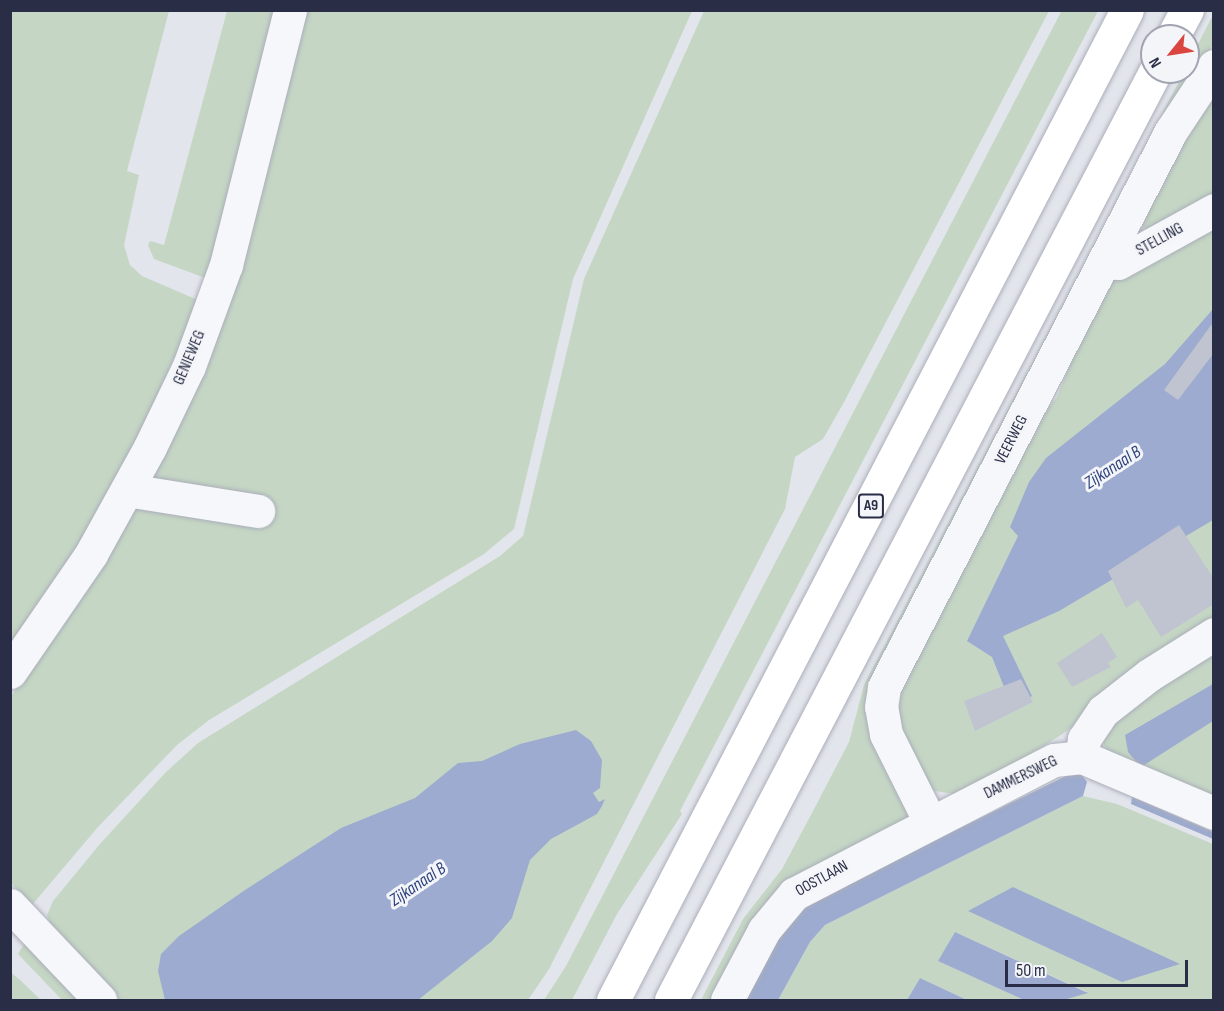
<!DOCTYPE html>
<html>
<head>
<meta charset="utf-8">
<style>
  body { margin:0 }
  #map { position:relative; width:1224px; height:1011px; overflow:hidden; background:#e3e5ec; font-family:"Sofia Sans Condensed",sans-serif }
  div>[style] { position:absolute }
  .green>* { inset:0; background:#c5d7c4 }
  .water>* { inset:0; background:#9cabcf }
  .building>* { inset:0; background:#c0c3d0 }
  .roads { filter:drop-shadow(0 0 2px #abaeba) drop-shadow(0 0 2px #abaeba) }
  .minor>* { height:33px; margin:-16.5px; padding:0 16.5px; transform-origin:16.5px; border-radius:16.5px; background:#f6f7fa }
  .highway>* { height:33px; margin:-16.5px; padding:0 16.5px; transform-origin:16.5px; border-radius:16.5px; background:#fff }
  span { translate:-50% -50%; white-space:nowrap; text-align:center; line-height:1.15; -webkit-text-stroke:6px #f3f5f9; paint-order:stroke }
  .shield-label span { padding:2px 4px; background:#f3f5f9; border:2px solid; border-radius:4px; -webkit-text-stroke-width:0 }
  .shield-label { font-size:15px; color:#292e46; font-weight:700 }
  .street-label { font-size:16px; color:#292e46 }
  .water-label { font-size:18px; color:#2f447e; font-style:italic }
  .frame { position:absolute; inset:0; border:12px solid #292e46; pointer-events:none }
  .north { position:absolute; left:1140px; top:24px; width:60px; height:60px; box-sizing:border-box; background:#f3f5f9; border:2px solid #a2a5b1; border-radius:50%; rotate:240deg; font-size:16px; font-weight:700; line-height:24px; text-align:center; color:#292e46 }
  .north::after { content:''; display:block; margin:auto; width:21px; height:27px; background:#da453f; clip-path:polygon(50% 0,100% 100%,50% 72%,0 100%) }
  .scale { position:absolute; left:1005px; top:960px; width:183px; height:27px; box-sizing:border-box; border:3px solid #292e46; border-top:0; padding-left:8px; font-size:18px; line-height:21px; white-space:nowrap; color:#292e46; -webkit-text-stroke:4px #f3f5f9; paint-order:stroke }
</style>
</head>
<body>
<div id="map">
  <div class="green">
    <div style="clip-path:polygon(1062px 10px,1098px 11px,680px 811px,682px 814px,617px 914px,572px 1000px,544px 1000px,566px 966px)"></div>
    <div style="clip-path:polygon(10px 11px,169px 11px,127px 171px,139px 175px,124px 245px,130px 265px,142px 276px,200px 301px,118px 481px,10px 651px)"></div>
    <div style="clip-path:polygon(227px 11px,278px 11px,208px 279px,154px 259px,148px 245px,150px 241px,164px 245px)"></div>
    <div style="clip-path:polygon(302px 11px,692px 11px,573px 279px,514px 529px,484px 554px,209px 720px,177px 745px,98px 827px,32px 905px,11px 883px,11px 696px,58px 633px,115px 540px)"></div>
    <div style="clip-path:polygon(704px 11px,1049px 11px,843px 404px,823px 439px,795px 457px,785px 509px,549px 969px,528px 1000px,112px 1000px,51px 927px,47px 915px,53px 901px,100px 844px,165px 773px,198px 743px,500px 556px,523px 536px,584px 279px)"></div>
    <div style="clip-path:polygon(1213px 15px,1213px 44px,1172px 116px,879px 677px,912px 813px,720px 1000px,701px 1000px,743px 919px,782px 869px,812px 813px,849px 742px,864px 685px,1184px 72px,1188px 72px,1188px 63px)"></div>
    <div style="clip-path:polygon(1213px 82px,1213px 203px,1150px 233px,1136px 220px)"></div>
    <div style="clip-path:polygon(1213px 217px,1213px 625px,1061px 735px,995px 776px,955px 794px,935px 791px,926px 785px,888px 707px,1029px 433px,1057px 397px,1105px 280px)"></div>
    <div style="clip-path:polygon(1213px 643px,1213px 805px,1106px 750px,1101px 735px,1103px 726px)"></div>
    <div style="clip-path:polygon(1083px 796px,1117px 804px,1213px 844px,1213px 1000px,1063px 1000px,1087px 992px,955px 932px,939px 961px,1024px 1000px,967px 1000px,920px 978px,907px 1000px,778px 1000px,810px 942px,825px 925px)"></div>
    <div style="clip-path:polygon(25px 942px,86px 1000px,62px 1000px,18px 954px)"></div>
    <div style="clip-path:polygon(10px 972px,19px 979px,41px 1000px,11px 1000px)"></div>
  </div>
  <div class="water">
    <div style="clip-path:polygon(1213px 309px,1213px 520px,1059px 611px,1003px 636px,1032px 696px,1018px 703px,1004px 687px,992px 657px,967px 641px,1018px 536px,1010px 527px,1029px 482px,1046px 458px,1165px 364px)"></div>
    <div style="clip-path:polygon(1213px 684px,1213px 721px,1141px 767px,1128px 752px,1125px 735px)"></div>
    <div style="clip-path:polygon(576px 730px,591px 741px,602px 760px,600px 788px,593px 793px,599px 802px,605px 799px,602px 806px,597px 814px,551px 839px,530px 860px,512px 918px,492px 941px,418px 1000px,165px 1000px,158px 971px,161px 954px,179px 936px,245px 890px,341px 828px,415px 798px,458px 763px,482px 761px,520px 744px)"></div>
    <div style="clip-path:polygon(1070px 774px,1082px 775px,1087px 782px,1083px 796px,825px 925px,810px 942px,778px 1000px,746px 1000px,785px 924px,810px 902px)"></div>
    <div style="clip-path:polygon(1132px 797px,1213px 832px,1213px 839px,1131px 804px)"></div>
    <div style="clip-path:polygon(1013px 887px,1180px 964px,1122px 982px,968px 911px)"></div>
    <div style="clip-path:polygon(955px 932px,1088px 993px,1063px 1000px,1024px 1000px,938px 961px)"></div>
    <div style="clip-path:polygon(920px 978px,967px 1000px,907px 1000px)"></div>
  </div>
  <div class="building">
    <div style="clip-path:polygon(1214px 321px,1214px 353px,1178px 400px,1164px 390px)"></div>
    <div style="clip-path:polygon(1179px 525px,1214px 579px,1214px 604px,1161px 637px,1138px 600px,1126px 608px,1108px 571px)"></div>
    <div style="clip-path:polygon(1102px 633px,1117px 657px,1108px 663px,1111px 667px,1072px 687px,1057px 663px)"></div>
    <div style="clip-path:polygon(1021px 679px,1033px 702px,975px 731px,964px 701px)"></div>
  </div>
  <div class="roads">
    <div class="minor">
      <div style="left:1105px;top:262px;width:13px;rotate:4deg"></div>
      <div style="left:1118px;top:263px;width:110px;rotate:-28.9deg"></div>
      <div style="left:127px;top:490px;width:133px;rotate:9.1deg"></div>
      <div style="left:10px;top:672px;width:143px;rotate:-55.5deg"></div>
      <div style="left:91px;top:554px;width:122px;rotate:-61.1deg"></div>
      <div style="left:150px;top:447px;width:90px;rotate:-64.3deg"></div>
      <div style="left:189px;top:366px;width:108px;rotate:-69.9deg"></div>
      <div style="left:226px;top:265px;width:263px;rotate:-75.9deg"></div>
      <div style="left:1082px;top:757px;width:18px;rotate:-84deg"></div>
      <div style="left:1084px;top:739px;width:34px;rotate:-56deg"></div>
      <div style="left:1103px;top:711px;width:58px;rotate:-38deg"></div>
      <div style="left:1149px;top:675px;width:77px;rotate:-32.2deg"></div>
      <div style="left:930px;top:822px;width:98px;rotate:-116.6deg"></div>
      <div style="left:886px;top:734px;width:27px;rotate:-100deg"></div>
      <div style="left:881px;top:707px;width:20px;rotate:-81deg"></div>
      <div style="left:884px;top:687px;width:626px;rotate:-62.7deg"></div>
      <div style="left:1171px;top:131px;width:78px;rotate:-56.5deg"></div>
      <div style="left:10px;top:905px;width:131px;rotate:46.5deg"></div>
      <div style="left:727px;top:1000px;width:79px;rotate:-62.1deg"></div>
      <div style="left:764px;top:930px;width:47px;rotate:-50.2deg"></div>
      <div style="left:794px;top:894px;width:292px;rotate:-27.3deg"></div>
      <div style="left:1054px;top:760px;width:28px;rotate:-6deg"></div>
      <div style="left:1082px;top:757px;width:143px;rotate:23deg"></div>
    </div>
    <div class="highway">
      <div style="left:1173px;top:36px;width:30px;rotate:-62deg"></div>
      <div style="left:613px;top:1000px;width:1115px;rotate:-62.56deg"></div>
      <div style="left:671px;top:1000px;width:1047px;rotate:-62.46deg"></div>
    </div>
  </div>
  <div class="shield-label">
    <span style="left:871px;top:506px">A9</span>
  </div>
  <div class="street-label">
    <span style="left:1160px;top:240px;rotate:-29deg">STELLING</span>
    <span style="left:190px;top:358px;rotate:-67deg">GENIEWEG</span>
    <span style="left:1012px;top:440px;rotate:-63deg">VEERWEG</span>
    <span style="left:1021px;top:778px;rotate:-26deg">DAMMERSWEG</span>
    <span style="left:822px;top:879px;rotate:-29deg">OOSTLAAN</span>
  </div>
  <div class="water-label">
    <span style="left:1113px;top:468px;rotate:-33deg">Zijkanaal B</span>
    <span style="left:418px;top:885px;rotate:-34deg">Zijkanaal B</span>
  </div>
  <div class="frame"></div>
  <div class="north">N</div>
  <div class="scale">50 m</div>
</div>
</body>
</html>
